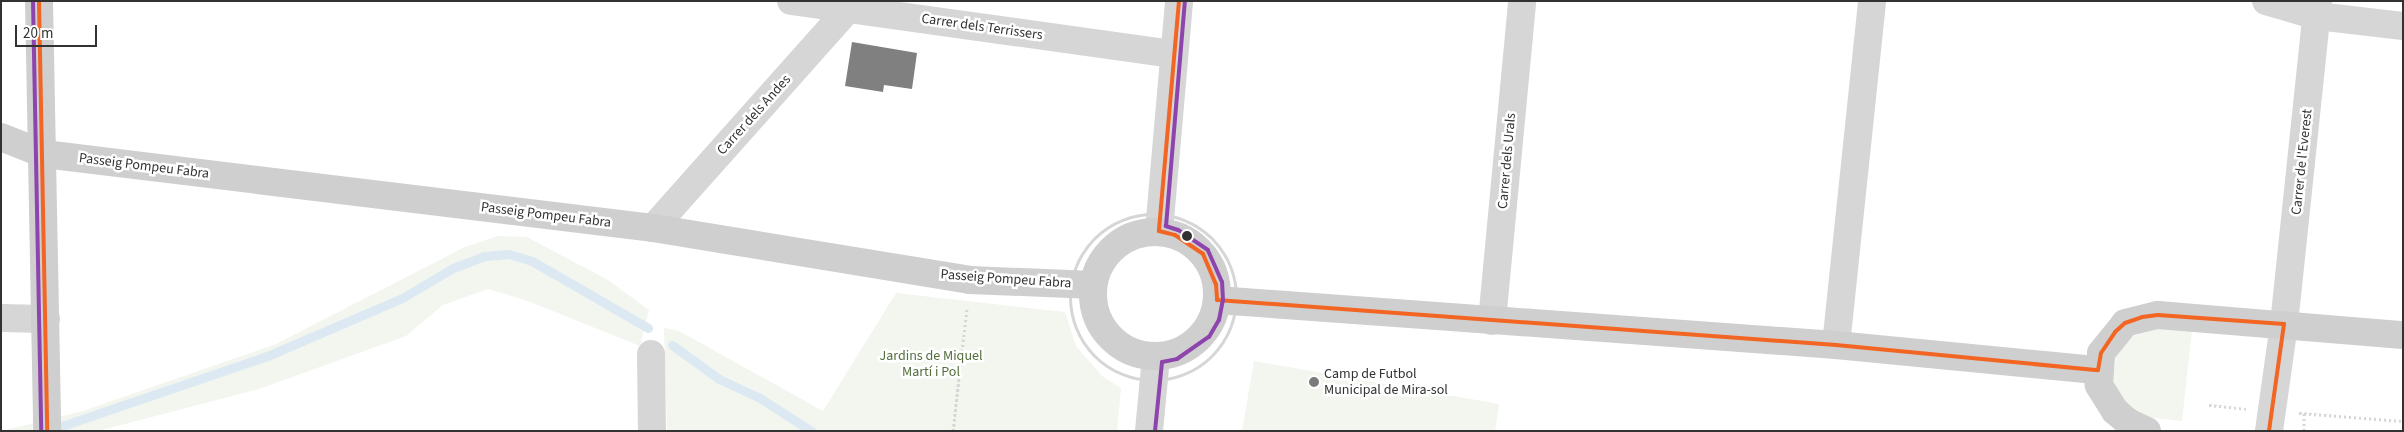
<!DOCTYPE html>
<html>
<head>
<meta charset="utf-8">
<style>
  body { margin:0 }
  #map { position:relative; width:2404px; height:432px; overflow:hidden; background:#fff; font-family:"Source Sans 3",sans-serif }
  div>[style] { position:absolute }
  .green>* { inset:0; background:#f2f6ee }
  .stream>* { height:9px; margin:-4.5px; padding:0 4.5px; transform-origin:4.5px; border-radius:4.5px; background:#dce9f3 }
  .building>* { inset:0; background:#808080 }
  .path>* { height:3px; margin-top:-1.5px; transform-origin:0; background:repeating-linear-gradient(90deg,#d6d6d6 0 2.5px,transparent 0 5px) }
  .path>.ring { margin:-1.5px; padding:0; box-sizing:content-box; background:none; border:3px solid #d6d6d6; border-radius:50% }
  .street>* { height:28px; margin:-14px; padding:0 14px; transform-origin:14px; border-radius:14px; background:#d6d6d6 }
  .secondary>* { height:28px; margin:-14px; padding:0 14px; transform-origin:14px; border-radius:14px; background:#cfcfcf }
  .secondary>.ring { margin:-14px; padding:0; box-sizing:content-box; background:none; border:28px solid #cfcfcf; border-radius:50% }
  .bus-1>* { height:4px; margin:-2px; padding:0 2px; transform-origin:2px; border-radius:2px; background:#f26522 }
  .bus-2>* { height:4px; margin:-2px; padding:0 2px; transform-origin:2px; border-radius:2px; background:#8e44ad }
  .dots>* { width:14px; height:14px; translate:-50% -50%; box-sizing:border-box; border:2px solid #fff; border-radius:50% }
  span { translate:-50% -50%; white-space:nowrap; text-align:center; line-height:1.15; -webkit-text-stroke:5px #fff; paint-order:stroke }
  .street-label { font-size:14px; color:#323232 }
  .park-label { font-size:14px; color:#546f3d }
  .poi-label { font-size:14px; color:#323232 }
  .left { translate:0 -50%; text-align:left }
  .frame { position:absolute; inset:0; border:2px solid #323232; pointer-events:none }
  .scale { position:absolute; left:15px; top:25px; width:82px; height:22px; box-sizing:border-box; border:2px solid #323232; border-top:0; padding-left:6px; font-size:15px; line-height:18px; white-space:nowrap; color:#323232; -webkit-text-stroke:4px #fff; paint-order:stroke }
</style>
</head>
<body>
<div id="map">
  <div class="green">
    <div style="clip-path:polygon(498px 236px,527px 237px,608px 280px,649px 310px,640px 346px,528px 301px,488px 289px,443px 305px,406px 336px,259px 389px,98px 431px,1px 431px,83px 411px,276px 344px,465px 247px)"></div>
    <div style="clip-path:polygon(896px 293px,1065px 312px,1076px 346px,1102px 376px,1121px 388px,1117px 431px,667px 431px,664px 328px,679px 331px,823px 411px)"></div>
    <div style="clip-path:polygon(2158px 329px,2192px 330px,2182px 421px,2144px 417px,2131px 410px,2116px 391px,2113px 380px,2116px 357px,2123px 346px,2134px 336px)"></div>
    <div style="clip-path:polygon(1254px 361px,1499px 404px,1495px 431px,1242px 431px)"></div>
  </div>
  <div class="stream">
    <div style="left:672px;top:345px;width:58px;rotate:35.9deg"></div>
    <div style="left:719px;top:379px;width:45px;rotate:24.9deg"></div>
    <div style="left:760px;top:398px;width:61px;rotate:32.9deg"></div>
    <div style="left:50px;top:430px;width:227px;rotate:-18.8deg"></div>
    <div style="left:265px;top:357px;width:151px;rotate:-23.3deg"></div>
    <div style="left:404px;top:297px;width:57px;rotate:-30.6deg"></div>
    <div style="left:453px;top:268px;width:34px;rotate:-21deg"></div>
    <div style="left:485px;top:256px;width:24px;rotate:-5deg"></div>
    <div style="left:509px;top:254px;width:24px;rotate:17deg"></div>
    <div style="left:532px;top:261px;width:134px;rotate:30deg"></div>
  </div>
  <div class="building">
    <div style="clip-path:polygon(852px 42px,917px 53px,912px 89px,884px 85px,883px 92px,845px 86px)"></div>
  </div>
  <div class="path">
    <div class="ring" style="left:1070px;top:214px;width:163px;height:163px"></div>
    <div style="left:2209px;top:405px;width:37px;rotate:6deg"></div>
    <div style="left:2299px;top:413px;width:104px;rotate:4.4deg"></div>
    <div style="left:953px;top:431px;width:124px;rotate:-83.5deg"></div>
    <div style="left:2304px;top:431px;width:18px;rotate:-90deg"></div>
  </div>
  <div class="street">
    <div style="left:791px;top:1px;width:386px;rotate:7.9deg"></div>
    <div style="left:2266px;top:1px;width:53px;rotate:16.4deg"></div>
    <div style="left:2317px;top:16px;width:87px;rotate:6.6deg"></div>
    <div style="left:653px;top:228px;width:304px;rotate:-48.3deg"></div>
    <div style="left:1159px;top:231px;width:231px;rotate:-85deg"></div>
    <div style="left:1px;top:318px;width:45px;rotate:1.3deg"></div>
    <div style="left:1492px;top:321px;width:321px;rotate:-84.6deg"></div>
    <div style="left:1836px;top:345px;width:346px;rotate:-84deg"></div>
    <div style="left:651px;top:354px;width:77px;rotate:89.3deg"></div>
    <div style="left:1149px;top:431px;width:74px;rotate:-84.6deg"></div>
    <div style="left:2269px;top:431px;width:108px;rotate:-82deg"></div>
    <div style="left:2284px;top:324px;width:325px;rotate:-84deg"></div>
  </div>
  <div class="secondary">
    <div style="left:39px;top:1px;width:430px;rotate:88.9deg"></div>
    <div style="left:1px;top:137px;width:46px;rotate:21.6deg"></div>
    <div style="left:44px;top:154px;width:613px;rotate:6.93deg"></div>
    <div style="left:653px;top:228px;width:321px;rotate:9.3deg"></div>
    <div style="left:970px;top:280px;width:123px;rotate:2.3deg"></div>
    <div class="ring" style="left:1093px;top:232px;width:96px;height:96px"></div>
    <div style="left:1217px;top:300px;width:621px;rotate:4.16deg"></div>
    <div style="left:1836px;top:345px;width:263px;rotate:5.5deg"></div>
    <div style="left:2147px;top:431px;width:21px;rotate:-155deg"></div>
    <div style="left:2128px;top:422px;width:17px;rotate:-140deg"></div>
    <div style="left:2115px;top:411px;width:31px;rotate:-122deg"></div>
    <div style="left:2099px;top:385px;width:32px;rotate:-86deg"></div>
    <div style="left:2101px;top:353px;width:38px;rotate:-51deg"></div>
    <div style="left:2125px;top:323px;width:34px;rotate:-14deg"></div>
    <div style="left:2158px;top:315px;width:246px;rotate:4.7deg"></div>
  </div>
  <div class="bus-1">
    <div style="left:39px;top:1px;width:430px;rotate:88.9deg"></div>
    <div style="left:1179px;top:1px;width:231px;rotate:95deg"></div>
    <div style="left:1159px;top:231px;width:16px;rotate:14deg"></div>
    <div style="left:1175px;top:235px;width:34px;rotate:34deg"></div>
    <div style="left:1203px;top:254px;width:33px;rotate:67deg"></div>
    <div style="left:1216px;top:284px;width:16px;rotate:86deg"></div>
    <div style="left:1217px;top:300px;width:621px;rotate:4.16deg"></div>
    <div style="left:1836px;top:345px;width:263px;rotate:5.5deg"></div>
    <div style="left:2098px;top:370px;width:17px;rotate:-80deg"></div>
    <div style="left:2101px;top:353px;width:25px;rotate:-56deg"></div>
    <div style="left:2115px;top:332px;width:13px;rotate:-42deg"></div>
    <div style="left:2125px;top:323px;width:18px;rotate:-19deg"></div>
    <div style="left:2142px;top:317px;width:16px;rotate:-7deg"></div>
    <div style="left:2158px;top:315px;width:126px;rotate:4.1deg"></div>
    <div style="left:2284px;top:324px;width:108px;rotate:98deg"></div>
  </div>
  <div class="bus-2">
    <div style="left:33px;top:1px;width:430px;rotate:88.9deg"></div>
    <div style="left:1155px;top:431px;width:69px;rotate:-84.2deg"></div>
    <div style="left:1162px;top:362px;width:15px;rotate:-11deg"></div>
    <div style="left:1177px;top:359px;width:39px;rotate:-35deg"></div>
    <div style="left:1209px;top:337px;width:20px;rotate:-60deg"></div>
    <div style="left:1219px;top:320px;width:20px;rotate:-79deg"></div>
    <div style="left:1223px;top:300px;width:18px;rotate:-93deg"></div>
    <div style="left:1222px;top:282px;width:35px;rotate:-114deg"></div>
    <div style="left:1208px;top:250px;width:36px;rotate:-146deg"></div>
    <div style="left:1178px;top:230px;width:13px;rotate:-162deg"></div>
    <div style="left:1166px;top:226px;width:225px;rotate:-85.2deg"></div>
  </div>
  <div class="dots">
    <div style="left:1187px;top:236px;background:#323232"></div>
    <div style="left:1314px;top:382px;background:#7a7a7a"></div>
  </div>
  <div class="street-label">
    <span style="left:982px;top:27px;rotate:8deg">Carrer dels Terrissers</span>
    <span style="left:754px;top:115px;rotate:-48deg">Carrer dels Andes</span>
    <span style="left:1507px;top:161px;rotate:-85deg">Carrer dels Urals</span>
    <span style="left:2302px;top:162px;rotate:-84deg">Carrer de l'Everest</span>
    <span style="left:144px;top:166px;rotate:7deg">Passeig Pompeu Fabra</span>
    <span style="left:546px;top:215px;rotate:7deg">Passeig Pompeu Fabra</span>
    <span style="left:1006px;top:279px;rotate:4deg">Passeig Pompeu Fabra</span>
  </div>
  <div class="park-label">
    <span style="left:931px;top:364px">Jardins de Miquel<br>Martí i Pol</span>
  </div>
  <div class="poi-label">
    <span class="left" style="left:1324px;top:382px">Camp de Futbol<br>Municipal de Mira-sol</span>
  </div>
  <div class="frame"></div>
  <div class="scale">20 m</div>
</div>
</body>
</html>
